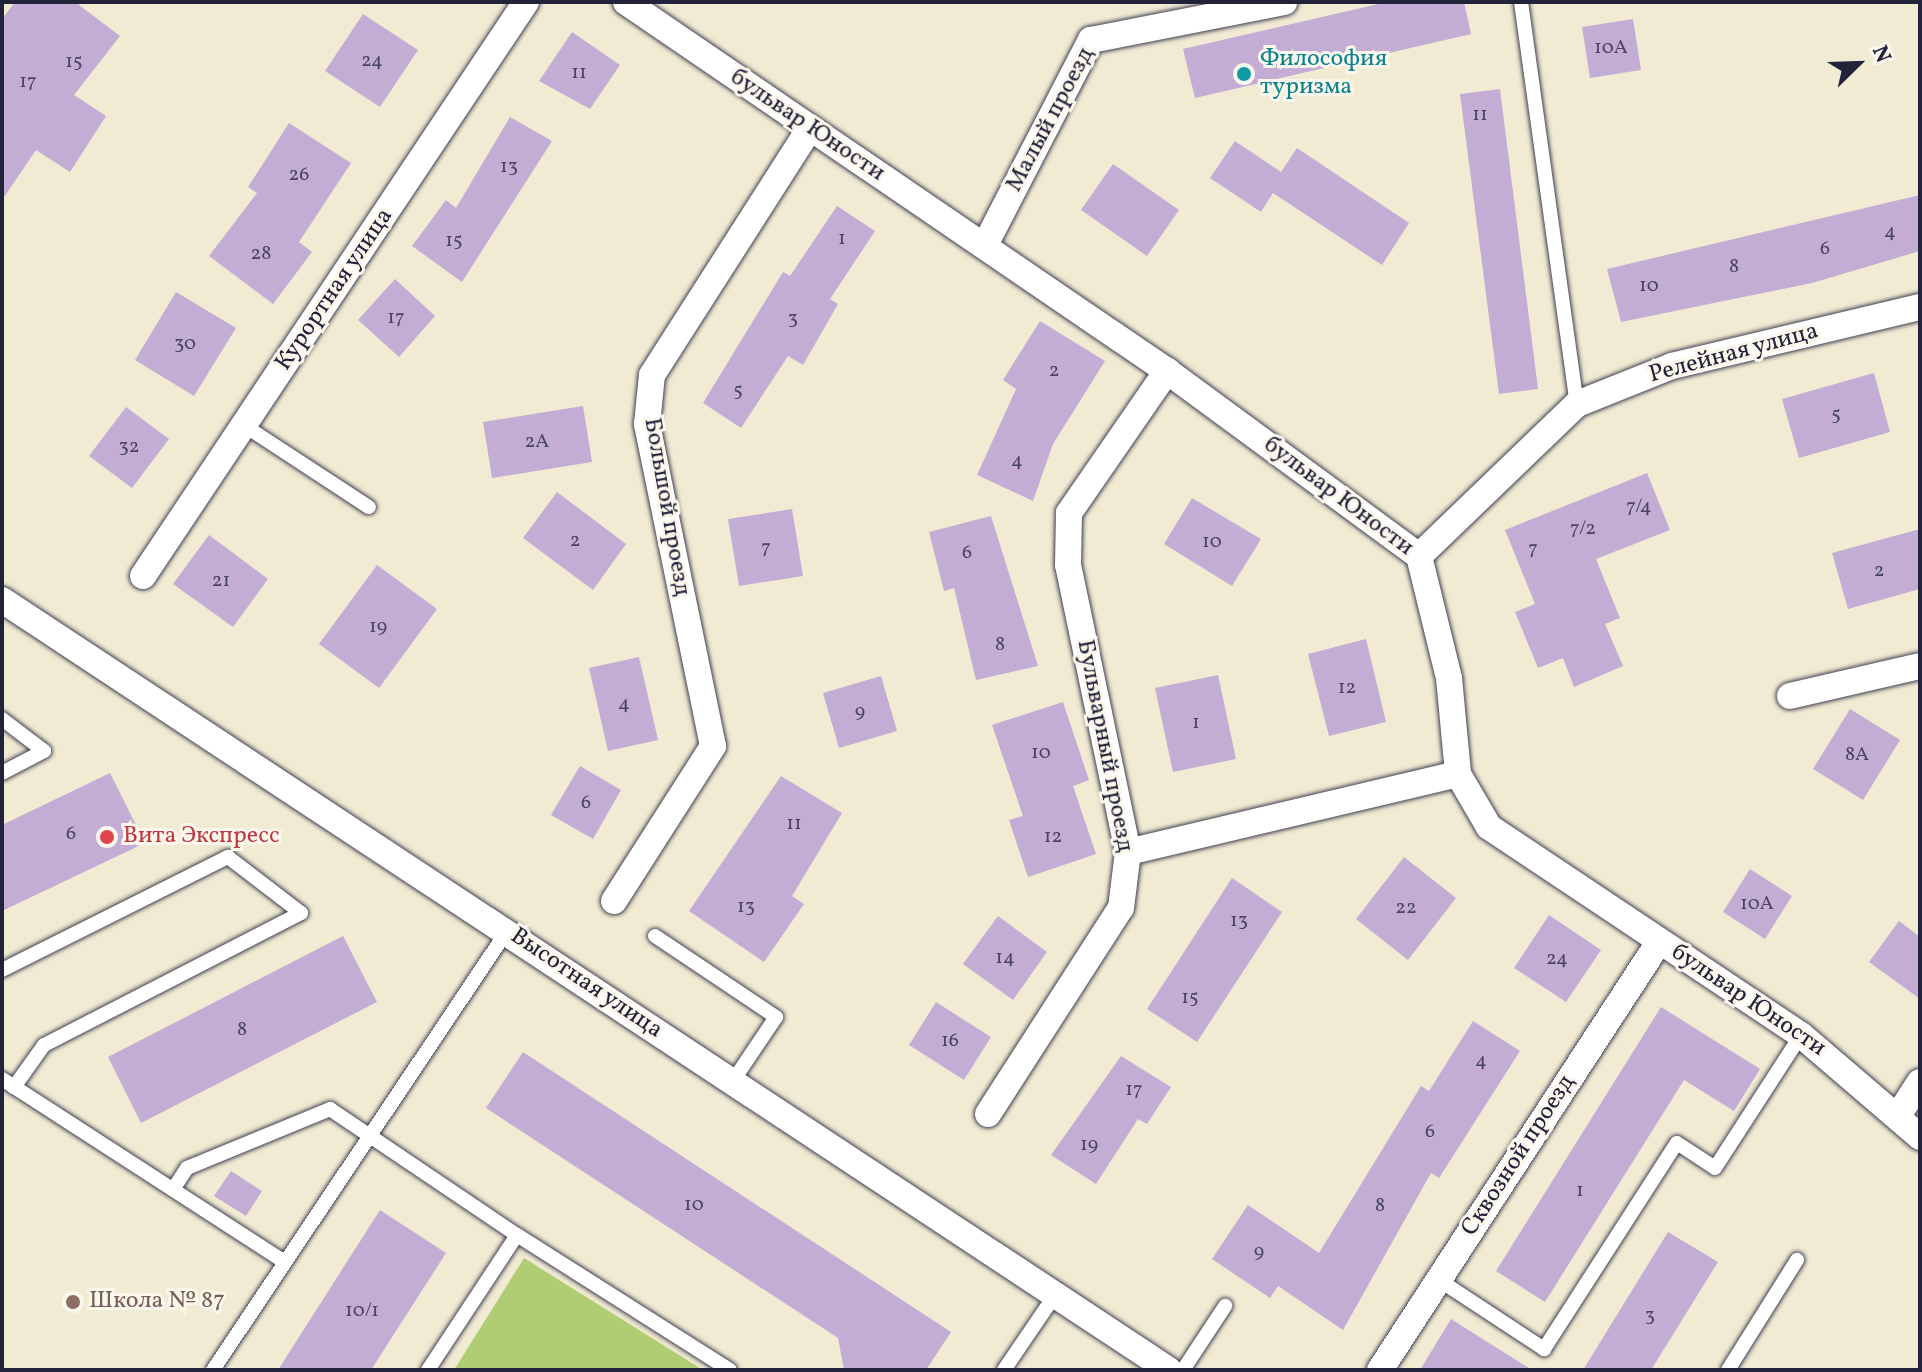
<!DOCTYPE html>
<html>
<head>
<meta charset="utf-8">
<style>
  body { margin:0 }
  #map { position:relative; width:1922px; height:1372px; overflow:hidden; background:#f1ebd3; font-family:Vollkorn,serif }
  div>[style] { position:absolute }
  .green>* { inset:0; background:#b0cd74 }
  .building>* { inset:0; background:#c3add5 }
  .roads { filter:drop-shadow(0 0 2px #414052) drop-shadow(0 0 2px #414052) }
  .lane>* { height:14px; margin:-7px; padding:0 7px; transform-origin:7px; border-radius:7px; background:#fff }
  .street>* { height:26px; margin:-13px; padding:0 13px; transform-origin:13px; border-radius:13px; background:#fff }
  .dots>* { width:22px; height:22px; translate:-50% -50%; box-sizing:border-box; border:4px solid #fbf7ec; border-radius:50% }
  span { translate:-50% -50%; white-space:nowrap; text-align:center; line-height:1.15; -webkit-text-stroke:6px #fbf7ec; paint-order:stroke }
  .number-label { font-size:20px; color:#4a4562 }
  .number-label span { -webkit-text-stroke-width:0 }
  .culture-label { font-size:24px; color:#0d838f }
  .left { translate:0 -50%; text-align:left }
  .street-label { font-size:24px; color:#22223b }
  .health-label { font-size:24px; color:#be3a42 }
  .education-label { font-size:24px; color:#785e54 }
  .frame { position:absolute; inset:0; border:4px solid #22223b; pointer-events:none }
  .north { position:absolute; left:1818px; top:24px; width:80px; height:80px; -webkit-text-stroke:6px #fbf7ec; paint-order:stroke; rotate:67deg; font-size:22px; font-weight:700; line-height:32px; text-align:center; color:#22223b }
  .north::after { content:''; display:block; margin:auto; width:28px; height:36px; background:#22223b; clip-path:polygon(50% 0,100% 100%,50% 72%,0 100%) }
</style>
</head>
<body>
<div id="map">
  <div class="green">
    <div style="clip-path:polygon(524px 1258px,703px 1370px,454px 1370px)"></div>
  </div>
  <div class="building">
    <div style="clip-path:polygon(15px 2px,75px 2px,120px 36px,74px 95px,106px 116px,70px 172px,36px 150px,2px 200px,2px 19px)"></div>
    <div style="clip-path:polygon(1387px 2px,1464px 2px,1471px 34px,1195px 98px,1183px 49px)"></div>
    <div style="clip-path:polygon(363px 14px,418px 50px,380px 107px,325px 71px)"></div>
    <div style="clip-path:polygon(1633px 19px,1641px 70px,1590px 78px,1582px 27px)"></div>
    <div style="clip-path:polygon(572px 32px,620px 65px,590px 109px,539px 81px)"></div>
    <div style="clip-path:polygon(1500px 89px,1538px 389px,1499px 394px,1460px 94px)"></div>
    <div style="clip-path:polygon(510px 117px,552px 141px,462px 282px,412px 246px,446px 200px,456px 208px)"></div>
    <div style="clip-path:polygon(289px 123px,351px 163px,299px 242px,312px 252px,273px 304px,209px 256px,257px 193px,248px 187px)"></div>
    <div style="clip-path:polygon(1235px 141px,1281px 172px,1297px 148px,1409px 223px,1382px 265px,1273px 193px,1261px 212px,1210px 178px)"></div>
    <div style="clip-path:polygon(1113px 164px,1179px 210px,1147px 256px,1081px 210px)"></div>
    <div style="clip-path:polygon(1920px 195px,1920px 251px,1812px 283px,1621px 322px,1607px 269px)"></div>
    <div style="clip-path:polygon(837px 206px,875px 231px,830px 299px,838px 304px,803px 365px,788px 356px,741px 428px,703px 403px,783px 272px,790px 276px)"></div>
    <div style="clip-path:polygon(395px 279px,435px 316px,399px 357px,358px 320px)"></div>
    <div style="clip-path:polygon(176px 292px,236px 328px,194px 396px,135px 360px)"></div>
    <div style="clip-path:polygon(1040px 321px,1105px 361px,1053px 444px,1033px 501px,977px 475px,1016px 389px,1003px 380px)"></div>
    <div style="clip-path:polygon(1874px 373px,1890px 432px,1799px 458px,1782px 399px)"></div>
    <div style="clip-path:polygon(583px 406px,592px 462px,492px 478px,483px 422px)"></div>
    <div style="clip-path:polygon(126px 407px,169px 439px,132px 488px,89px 456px)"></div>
    <div style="clip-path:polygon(1647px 473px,1670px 530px,1596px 559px,1620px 618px,1605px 624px,1623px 666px,1574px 687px,1563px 658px,1538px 668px,1515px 612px,1535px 604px,1505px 530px)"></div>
    <div style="clip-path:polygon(557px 492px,626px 544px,593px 590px,523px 538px)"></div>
    <div style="clip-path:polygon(1192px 498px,1261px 539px,1232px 586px,1164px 544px)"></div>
    <div style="clip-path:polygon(792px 509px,803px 576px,739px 586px,728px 519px)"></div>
    <div style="clip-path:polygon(991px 516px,1038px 666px,976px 680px,954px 588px,944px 591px,929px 532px)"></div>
    <div style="clip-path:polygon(1920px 529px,1920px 589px,1848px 609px,1832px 553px)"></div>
    <div style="clip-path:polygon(209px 535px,268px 579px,233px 627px,173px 584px)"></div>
    <div style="clip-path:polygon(377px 565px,437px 609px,379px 688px,319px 644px)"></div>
    <div style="clip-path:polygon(1366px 639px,1386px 722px,1329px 736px,1308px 654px)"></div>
    <div style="clip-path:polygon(639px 657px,658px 740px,608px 751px,589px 668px)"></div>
    <div style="clip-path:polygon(1218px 675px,1236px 759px,1173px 772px,1155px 688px)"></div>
    <div style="clip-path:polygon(881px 676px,897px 731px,839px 748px,823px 693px)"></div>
    <div style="clip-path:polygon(1063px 702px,1089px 780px,1073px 786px,1096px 854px,1028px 877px,1009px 820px,1023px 816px,992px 725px)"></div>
    <div style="clip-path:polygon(1850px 709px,1900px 740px,1863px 800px,1813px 769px)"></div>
    <div style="clip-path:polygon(580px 766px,621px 790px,593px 839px,551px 815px)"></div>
    <div style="clip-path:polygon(110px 773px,145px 843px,2px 911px,2px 825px)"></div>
    <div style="clip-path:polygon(781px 776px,842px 813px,792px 896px,804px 904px,764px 962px,689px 911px)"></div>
    <div style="clip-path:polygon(1404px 857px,1456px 898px,1408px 960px,1356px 919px)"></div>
    <div style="clip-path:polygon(1750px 869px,1792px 896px,1765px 939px,1723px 912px)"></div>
    <div style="clip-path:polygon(1232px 878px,1282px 912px,1197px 1042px,1147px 1009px)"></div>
    <div style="clip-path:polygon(1549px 915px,1601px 950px,1566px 1002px,1514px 968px)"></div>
    <div style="clip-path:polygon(998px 916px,1047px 952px,1013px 1000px,963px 964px)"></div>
    <div style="clip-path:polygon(1899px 921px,1920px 937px,1920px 999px,1869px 962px)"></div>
    <div style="clip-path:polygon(343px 936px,377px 1002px,141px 1123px,108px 1057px)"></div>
    <div style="clip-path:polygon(936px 1002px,991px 1037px,964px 1080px,909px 1045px)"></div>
    <div style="clip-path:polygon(1661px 1007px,1760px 1069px,1734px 1111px,1684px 1080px,1545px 1302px,1496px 1271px)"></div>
    <div style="clip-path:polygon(1473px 1021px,1520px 1051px,1439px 1178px,1431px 1173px,1343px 1330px,1278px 1286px,1270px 1298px,1212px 1259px,1248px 1205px,1319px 1253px,1421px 1086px,1429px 1091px)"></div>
    <div style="clip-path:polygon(523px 1052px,951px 1332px,926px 1370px,844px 1370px,838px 1338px,486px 1108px)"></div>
    <div style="clip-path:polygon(1121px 1056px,1171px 1087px,1147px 1124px,1138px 1119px,1096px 1184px,1051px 1155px)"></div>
    <div style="clip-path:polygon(231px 1171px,262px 1191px,246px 1216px,214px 1196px)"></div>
    <div style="clip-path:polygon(380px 1210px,446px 1253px,371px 1370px,278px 1370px)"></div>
    <div style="clip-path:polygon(1668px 1232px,1718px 1262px,1651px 1370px,1583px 1370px)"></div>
    <div style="clip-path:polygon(1451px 1319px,1532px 1370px,1420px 1370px)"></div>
  </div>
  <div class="roads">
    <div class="lane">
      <div style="left:1521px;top:2px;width:406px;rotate:82.1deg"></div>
      <div style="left:245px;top:426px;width:148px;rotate:33.2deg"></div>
      <div style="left:2px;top:719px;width:53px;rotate:37.3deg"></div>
      <div style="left:44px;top:751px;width:47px;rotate:152.4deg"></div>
      <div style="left:655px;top:936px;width:146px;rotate:33.8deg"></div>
      <div style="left:776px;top:1017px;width:77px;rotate:123.9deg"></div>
      <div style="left:2px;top:970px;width:253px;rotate:-26.6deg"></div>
      <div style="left:228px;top:857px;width:92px;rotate:37.5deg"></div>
      <div style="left:301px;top:913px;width:289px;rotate:152.8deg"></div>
      <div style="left:44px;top:1045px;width:52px;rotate:125.5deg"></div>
      <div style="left:2px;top:1079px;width:337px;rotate:32.9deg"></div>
      <div style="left:174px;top:1188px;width:24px;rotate:-57deg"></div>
      <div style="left:187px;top:1168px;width:155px;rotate:-22.4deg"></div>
      <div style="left:330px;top:1109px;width:225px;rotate:34deg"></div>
      <div style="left:517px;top:1235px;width:162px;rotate:123.4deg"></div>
      <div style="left:517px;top:1235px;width:252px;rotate:32.4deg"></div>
      <div style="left:1439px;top:1280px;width:126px;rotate:33.3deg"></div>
      <div style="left:1544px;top:1349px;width:245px;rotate:-57.2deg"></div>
      <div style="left:1677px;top:1143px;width:45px;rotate:33.3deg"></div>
      <div style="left:1715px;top:1168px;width:158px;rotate:-57.1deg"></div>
      <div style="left:213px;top:1370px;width:528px;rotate:-56.19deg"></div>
      <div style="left:1004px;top:1370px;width:91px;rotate:-55.8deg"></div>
      <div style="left:1183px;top:1370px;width:77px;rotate:-56.7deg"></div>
      <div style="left:1728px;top:1370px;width:130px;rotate:-57.9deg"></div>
    </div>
    <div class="street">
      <div style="left:626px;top:2px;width:655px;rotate:34.3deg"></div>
      <div style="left:1167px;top:371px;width:313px;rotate:36.3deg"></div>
      <div style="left:1419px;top:556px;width:126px;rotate:76.2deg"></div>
      <div style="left:1449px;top:678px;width:96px;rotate:84.6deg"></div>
      <div style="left:1458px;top:774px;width:61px;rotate:59.7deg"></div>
      <div style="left:1489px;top:827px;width:375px;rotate:33.7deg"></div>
      <div style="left:1801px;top:1035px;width:157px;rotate:40.6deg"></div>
      <div style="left:985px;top:245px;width:231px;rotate:-62.7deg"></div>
      <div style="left:1091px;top:40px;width:197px;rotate:-11.1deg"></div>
      <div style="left:1419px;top:556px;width:219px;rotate:-43.9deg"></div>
      <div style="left:1577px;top:404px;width:102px;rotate:-21.8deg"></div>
      <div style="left:1672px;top:366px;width:255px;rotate:-13.4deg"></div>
      <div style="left:143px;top:576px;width:690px;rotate:-56.29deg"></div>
      <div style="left:2px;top:600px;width:1398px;rotate:33.42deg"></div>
      <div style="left:1790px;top:696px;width:133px;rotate:-13deg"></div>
      <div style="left:1128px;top:852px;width:339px;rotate:-13.3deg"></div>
      <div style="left:614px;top:901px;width:184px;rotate:-57.4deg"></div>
      <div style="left:713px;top:746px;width:329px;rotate:-101.6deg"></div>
      <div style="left:647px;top:424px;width:49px;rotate:-84.2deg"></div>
      <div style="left:652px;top:375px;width:293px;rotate:-57.4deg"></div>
      <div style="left:988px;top:1114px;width:245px;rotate:-57.2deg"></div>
      <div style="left:1121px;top:908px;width:56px;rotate:-82.9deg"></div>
      <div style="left:1128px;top:852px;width:293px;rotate:-101.8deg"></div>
      <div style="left:1068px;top:565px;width:52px;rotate:-88.9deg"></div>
      <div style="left:1069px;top:513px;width:173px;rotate:-55.4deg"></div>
      <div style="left:1899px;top:1114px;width:38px;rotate:-57deg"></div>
      <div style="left:1380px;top:1370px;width:511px;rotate:-56.9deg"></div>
    </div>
  </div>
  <div class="dots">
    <div style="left:1244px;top:74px;background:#0f9aa8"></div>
    <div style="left:107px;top:837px;background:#e0444e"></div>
    <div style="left:73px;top:1302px;background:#8d6e63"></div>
  </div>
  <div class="number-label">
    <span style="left:1611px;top:48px">10А</span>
    <span style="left:372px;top:61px">24</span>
    <span style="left:74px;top:62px">15</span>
    <span style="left:579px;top:73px">11</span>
    <span style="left:28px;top:82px">17</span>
    <span style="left:1480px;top:115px">11</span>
    <span style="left:509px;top:167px">13</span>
    <span style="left:299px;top:175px">26</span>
    <span style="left:1890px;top:232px">4</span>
    <span style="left:842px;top:239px">1</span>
    <span style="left:454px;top:241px">15</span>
    <span style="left:1825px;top:249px">6</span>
    <span style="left:261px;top:254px">28</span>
    <span style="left:1734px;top:267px">8</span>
    <span style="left:1649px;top:286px">10</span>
    <span style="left:396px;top:318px">17</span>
    <span style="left:793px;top:319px">3</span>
    <span style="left:185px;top:344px">30</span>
    <span style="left:1054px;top:371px">2</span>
    <span style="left:738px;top:391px">5</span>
    <span style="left:1836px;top:415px">5</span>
    <span style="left:537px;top:442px">2А</span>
    <span style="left:129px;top:447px">32</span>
    <span style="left:1017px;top:461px">4</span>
    <span style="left:1639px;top:507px">7/4</span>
    <span style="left:1583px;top:529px">7/2</span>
    <span style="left:575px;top:541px">2</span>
    <span style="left:1212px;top:542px">10</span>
    <span style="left:766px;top:548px">7</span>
    <span style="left:1533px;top:549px">7</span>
    <span style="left:967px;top:553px">6</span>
    <span style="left:1879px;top:571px">2</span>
    <span style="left:221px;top:581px">21</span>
    <span style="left:378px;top:627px">19</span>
    <span style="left:1000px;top:645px">8</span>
    <span style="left:1347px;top:688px">12</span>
    <span style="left:624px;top:704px">4</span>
    <span style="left:860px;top:712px">9</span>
    <span style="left:1196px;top:723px">1</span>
    <span style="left:1041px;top:753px">10</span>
    <span style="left:1857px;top:755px">8А</span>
    <span style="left:586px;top:803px">6</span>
    <span style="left:794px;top:824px">11</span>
    <span style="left:71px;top:834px">6</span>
    <span style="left:1053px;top:837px">12</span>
    <span style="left:1757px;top:904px">10А</span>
    <span style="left:746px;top:907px">13</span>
    <span style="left:1406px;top:908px">22</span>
    <span style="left:1239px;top:921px">13</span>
    <span style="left:1005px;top:958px">14</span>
    <span style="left:1557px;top:959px">24</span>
    <span style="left:1190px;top:998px">15</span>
    <span style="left:242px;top:1030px">8</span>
    <span style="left:950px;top:1041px">16</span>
    <span style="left:1481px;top:1061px">4</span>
    <span style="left:1134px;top:1090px">17</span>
    <span style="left:1430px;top:1132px">6</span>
    <span style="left:1089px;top:1145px">19</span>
    <span style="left:1580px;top:1191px">1</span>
    <span style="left:694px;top:1205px">10</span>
    <span style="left:1380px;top:1206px">8</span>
    <span style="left:1259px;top:1252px">9</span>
    <span style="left:362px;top:1311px">10/1</span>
    <span style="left:1650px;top:1316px">3</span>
  </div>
  <div class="culture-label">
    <span class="left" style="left:1260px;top:74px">Философия<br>туризма</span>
  </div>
  <div class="street-label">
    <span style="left:1051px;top:120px;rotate:-62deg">Малый проезд</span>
    <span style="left:807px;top:126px;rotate:34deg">бульвар Юности</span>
    <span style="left:335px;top:290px;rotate:-56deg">Курортная улица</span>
    <span style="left:1734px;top:354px;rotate:-15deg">Релейная улица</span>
    <span style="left:1338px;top:497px;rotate:37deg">бульвар Юности</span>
    <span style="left:666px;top:507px;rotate:80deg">Большой проезд</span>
    <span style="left:1104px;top:746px;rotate:79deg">Бульварный проезд</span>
    <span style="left:586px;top:984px;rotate:34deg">Высотная улица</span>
    <span style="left:1748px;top:1001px;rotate:34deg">бульвар Юности</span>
    <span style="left:1519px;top:1156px;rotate:-57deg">Сквозной проезд</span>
  </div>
  <div class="health-label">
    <span class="left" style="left:123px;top:837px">Вита Экспресс</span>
  </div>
  <div class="education-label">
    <span class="left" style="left:89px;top:1302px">Школа № 87</span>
  </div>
  <div class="frame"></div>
  <div class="north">N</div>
</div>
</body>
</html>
